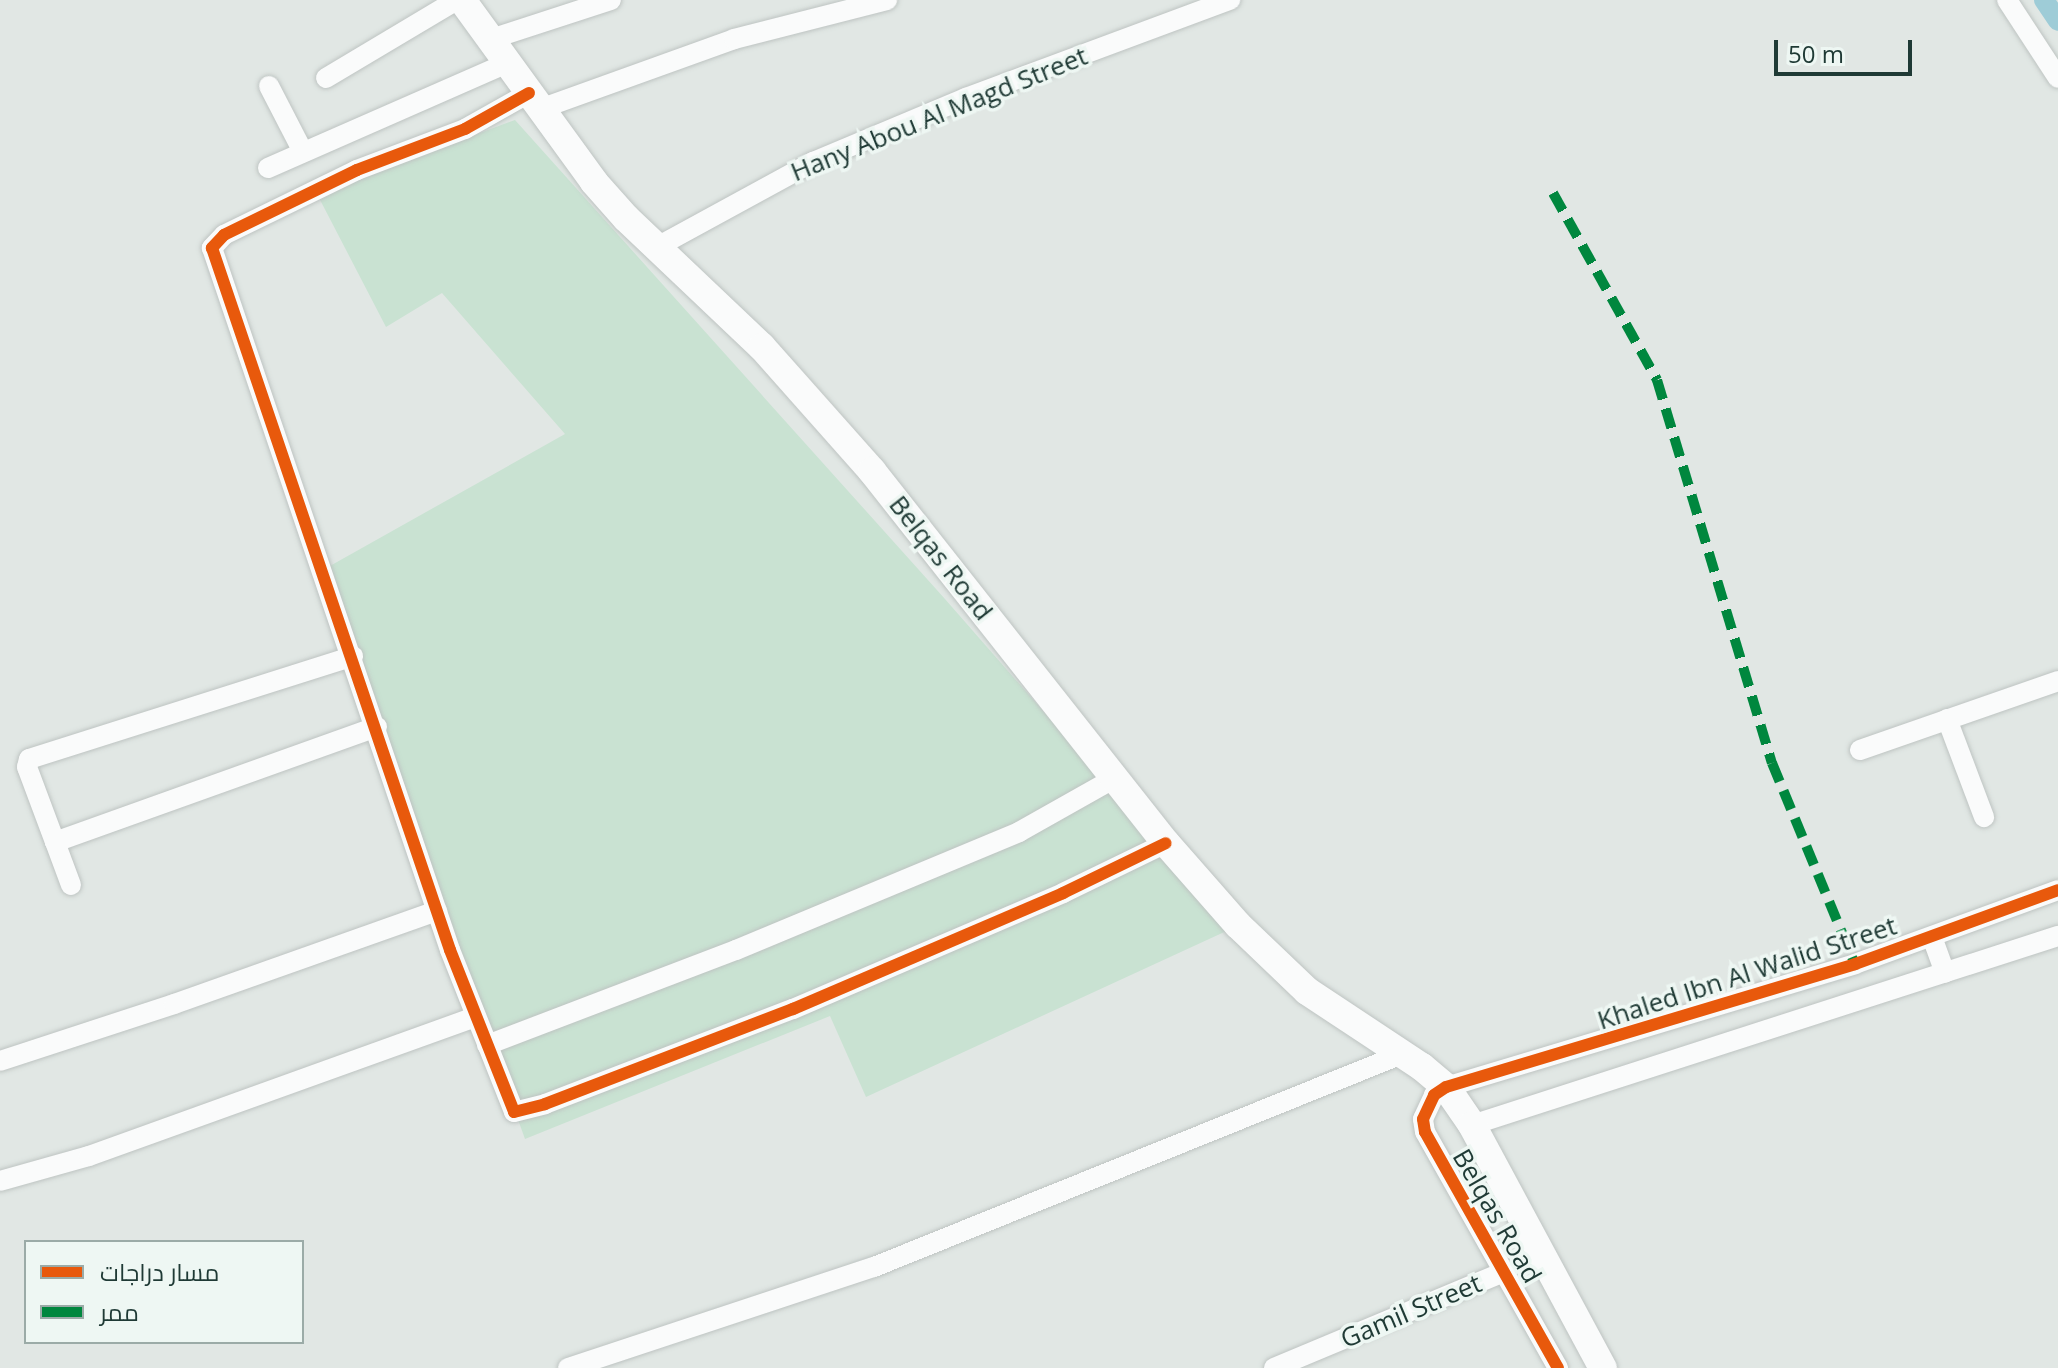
<!DOCTYPE html>
<html>
<head>
<meta charset="utf-8">
<style>
  body { margin:0 }
  #map { position:relative; width:2058px; height:1368px; overflow:hidden; background:#e1e7e4; font-family:"Open Sans",Cairo,sans-serif }
  div>[style] { position:absolute }
  .green>* { inset:0; background:#c9e2d2 }
  .canal>* { height:20px; margin:-10px; padding:0 10px; transform-origin:10px; border-radius:10px; background:#9eccd7 }
  .roads { filter:drop-shadow(0 0 2px #bec4c2) drop-shadow(0 0 2px #bec4c2) }
  .street>* { height:20px; margin:-10px; padding:0 10px; transform-origin:10px; border-radius:10px; background:#fafbfb }
  .secondary>* { height:28px; margin:-14px; padding:0 14px; transform-origin:14px; border-radius:14px; background:#fafbfb }
  .quiet>* { height:10px; margin-top:-5px; transform-origin:0; background:repeating-linear-gradient(90deg,#00873e 0 20px,transparent 0 30px) }
  .cycleway>* { height:12px; margin:-6px; padding:0 6px; transform-origin:6px; border-radius:6px; background:#e8590c }
  span { translate:-50% -50%; white-space:nowrap; text-align:center; line-height:1.15; -webkit-text-stroke:7px #eef7f3; paint-order:stroke }
  .street-label { font-size:26px; color:#1f3a35 }
  .legend { position:absolute; left:24px; top:1240px; width:280px; height:104px; box-sizing:border-box; background:#eef7f3; border:2px solid #9baba7; margin:0; padding:10px 14px; list-style:none; font-size:24px; color:#1f3a35 }
  .legend li { display:flex; align-items:center; gap:16px; height:40px }
  .legend b { width:40px; border:2px solid #9baba7 }
  .scale { position:absolute; left:1774px; top:40px; width:138px; height:36px; box-sizing:border-box; border:4px solid #1f3a35; border-top:0; padding-left:10px; font-size:24px; line-height:28px; white-space:nowrap; color:#1f3a35; -webkit-text-stroke:6px #eef7f3; paint-order:stroke }
</style>
</head>
<body>
<div id="map">
  <div class="green">
    <div style="clip-path:polygon(515px 120px,945px 599px,1233px 928px,866px 1097px,830px 1016px,525px 1139px,321px 571px,565px 434px,442px 293px,386px 327px,317px 194px)"></div>
  </div>
  <div class="canal">
    <div style="left:2044px;top:0;width:25px;rotate:56deg"></div>
  </div>
  <div class="roads">
    <div class="street">
      <div style="left:2007px;top:0;width:93px;rotate:56.8deg"></div>
      <div style="left:491px;top:39px;width:126px;rotate:-18deg"></div>
      <div style="left:326px;top:78px;width:152px;rotate:-30.8deg"></div>
      <div style="left:269px;top:86px;width:74px;rotate:62.7deg"></div>
      <div style="left:529px;top:93px;width:73px;rotate:150.6deg"></div>
      <div style="left:465px;top:129px;width:116px;rotate:159.2deg"></div>
      <div style="left:357px;top:170px;width:148px;rotate:154deg"></div>
      <div style="left:224px;top:235px;width:18px;rotate:133deg"></div>
      <div style="left:212px;top:248px;width:741px;rotate:71.27deg"></div>
      <div style="left:450px;top:950px;width:174px;rotate:68.4deg"></div>
      <div style="left:514px;top:1112px;width:32px;rotate:-14deg"></div>
      <div style="left:545px;top:1104px;width:266px;rotate:-21deg"></div>
      <div style="left:793px;top:1009px;width:294px;rotate:-23.2deg"></div>
      <div style="left:1063px;top:893px;width:114px;rotate:-25.9deg"></div>
      <div style="left:540px;top:109px;width:206px;rotate:-19.8deg"></div>
      <div style="left:734px;top:39px;width:158px;rotate:-14.3deg"></div>
      <div style="left:268px;top:168px;width:261px;rotate:-23.7deg"></div>
      <div style="left:657px;top:247px;width:178px;rotate:-28.6deg"></div>
      <div style="left:813px;top:162px;width:166px;rotate:-22.7deg"></div>
      <div style="left:966px;top:98px;width:282px;rotate:-20.4deg"></div>
      <div style="left:1947px;top:719px;width:105px;rotate:69.3deg"></div>
      <div style="left:1860px;top:750px;width:210px;rotate:-19.2deg"></div>
      <div style="left:55px;top:842px;width:80px;rotate:-110.5deg"></div>
      <div style="left:27px;top:767px;width:8px;rotate:-76deg"></div>
      <div style="left:29px;top:759px;width:340px;rotate:-17.6deg"></div>
      <div style="left:71px;top:885px;width:46px;rotate:-110.4deg"></div>
      <div style="left:55px;top:842px;width:342px;rotate:-19.7deg"></div>
      <div style="left:1932px;top:937px;width:38px;rotate:70deg"></div>
      <div style="left:487px;top:1045px;width:267px;rotate:-20.9deg"></div>
      <div style="left:736px;top:950px;width:307px;rotate:-22.6deg"></div>
      <div style="left:1019px;top:832px;width:110px;rotate:-29.4deg"></div>
      <div style="left:0;top:1061px;width:183px;rotate:-18.1deg"></div>
      <div style="left:174px;top:1004px;width:279px;rotate:-19.5deg"></div>
      <div style="left:1472px;top:1125px;width:616px;rotate:-17.88deg"></div>
      <div style="left:0;top:1181px;width:92px;rotate:-15.7deg"></div>
      <div style="left:89px;top:1156px;width:410px;rotate:-19.8deg"></div>
      <div style="left:568px;top:1368px;width:322px;rotate:-18.3deg"></div>
      <div style="left:874px;top:1267px;width:569px;rotate:-21.97deg"></div>
      <div style="left:1274px;top:1368px;width:249px;rotate:-22.7deg"></div>
      <div style="left:1558px;top:1368px;width:271px;rotate:-119.4deg"></div>
      <div style="left:1425px;top:1132px;width:13px;rotate:-99deg"></div>
      <div style="left:1423px;top:1119px;width:26px;rotate:-65deg"></div>
      <div style="left:1434px;top:1095px;width:14px;rotate:-34deg"></div>
      <div style="left:1446px;top:1087px;width:427px;rotate:-16.7deg"></div>
      <div style="left:1855px;top:964px;width:216px;rotate:-20deg"></div>
    </div>
    <div class="secondary">
      <div style="left:462px;top:0;width:225px;rotate:54deg"></div>
      <div style="left:594px;top:182px;width:48px;rotate:48.4deg"></div>
      <div style="left:626px;top:218px;width:187px;rotate:43.5deg"></div>
      <div style="left:762px;top:347px;width:166px;rotate:48.4deg"></div>
      <div style="left:872px;top:471px;width:474px;rotate:51.7deg"></div>
      <div style="left:1166px;top:843px;width:109px;rotate:48.7deg"></div>
      <div style="left:1238px;top:925px;width:95px;rotate:43.7deg"></div>
      <div style="left:1307px;top:991px;width:138px;rotate:33.5deg"></div>
      <div style="left:1422px;top:1067px;width:31px;rotate:40deg"></div>
      <div style="left:1446px;top:1087px;width:46px;rotate:55.6deg"></div>
      <div style="left:1472px;top:1125px;width:276px;rotate:61.7deg"></div>
    </div>
  </div>
  <div class="quiet">
    <div style="left:1553px;top:193px;width:214px;rotate:60.9deg"></div>
    <div style="left:1657px;top:380px;width:400px;rotate:73.3deg"></div>
    <div style="left:1772px;top:763px;width:217px;rotate:67.6deg"></div>
  </div>
  <div class="cycleway">
    <div style="left:529px;top:93px;width:73px;rotate:150.6deg"></div>
    <div style="left:465px;top:129px;width:116px;rotate:159.2deg"></div>
    <div style="left:357px;top:170px;width:148px;rotate:154deg"></div>
    <div style="left:224px;top:235px;width:18px;rotate:133deg"></div>
    <div style="left:212px;top:248px;width:741px;rotate:71.27deg"></div>
    <div style="left:450px;top:950px;width:174px;rotate:68.4deg"></div>
    <div style="left:514px;top:1112px;width:32px;rotate:-14deg"></div>
    <div style="left:545px;top:1104px;width:266px;rotate:-21deg"></div>
    <div style="left:793px;top:1009px;width:294px;rotate:-23.2deg"></div>
    <div style="left:1063px;top:893px;width:114px;rotate:-25.9deg"></div>
    <div style="left:1558px;top:1368px;width:271px;rotate:-119.4deg"></div>
    <div style="left:1425px;top:1132px;width:13px;rotate:-99deg"></div>
    <div style="left:1423px;top:1119px;width:26px;rotate:-65deg"></div>
    <div style="left:1434px;top:1095px;width:14px;rotate:-34deg"></div>
    <div style="left:1446px;top:1087px;width:427px;rotate:-16.7deg"></div>
    <div style="left:1855px;top:964px;width:216px;rotate:-20deg"></div>
  </div>
  <div class="street-label">
    <span style="left:939px;top:114px;rotate:-22deg">Hany Abou Al Magd Street</span>
    <span style="left:941px;top:558px;rotate:52deg">Belqas Road</span>
    <span style="left:1747px;top:973px;rotate:-18deg">Khaled Ibn Al Walid Street</span>
    <span style="left:1497px;top:1216px;rotate:60deg">Belqas Road</span>
    <span style="left:1411px;top:1311px;rotate:-23deg">Gamil Street</span>
  </div>
  <ul class="legend">
  <li><b style="height:10px;background:#e8590c"></b>مسار دراجات</li>
  <li><b style="height:10px;background:#00873e"></b>ممر</li>
  </ul>
  <div class="scale">50 m</div>
</div>
</body>
</html>
